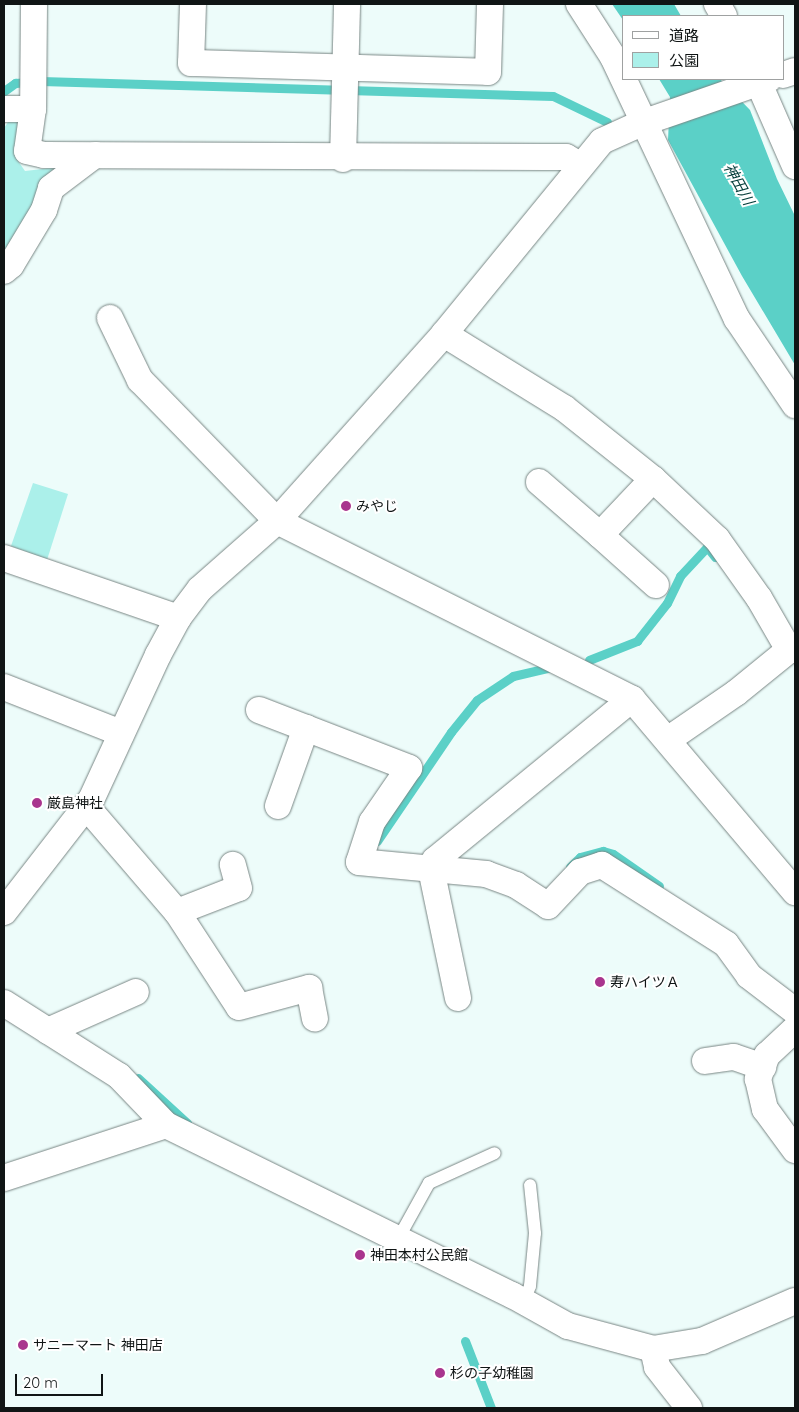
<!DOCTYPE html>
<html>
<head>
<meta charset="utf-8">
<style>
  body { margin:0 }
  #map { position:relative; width:799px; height:1412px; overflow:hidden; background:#edfcfa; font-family:Quicksand,"Noto Sans JP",sans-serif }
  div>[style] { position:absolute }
  .green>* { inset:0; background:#abf0ea }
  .water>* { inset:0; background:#5bd0c7 }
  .stream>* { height:9px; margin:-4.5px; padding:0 4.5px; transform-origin:4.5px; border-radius:4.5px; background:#5bd0c7 }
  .roads { filter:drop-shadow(0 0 1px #798684) drop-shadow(0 0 1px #798684) }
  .service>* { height:12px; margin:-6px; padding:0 6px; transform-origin:6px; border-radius:6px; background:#fff }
  .minor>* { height:26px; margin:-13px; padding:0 13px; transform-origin:13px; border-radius:13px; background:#fff }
  .dots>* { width:14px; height:14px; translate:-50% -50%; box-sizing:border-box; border:2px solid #fff; border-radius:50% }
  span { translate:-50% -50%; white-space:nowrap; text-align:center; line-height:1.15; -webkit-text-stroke:4px #fff; paint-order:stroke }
  .poi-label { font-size:14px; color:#101515 }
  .left { translate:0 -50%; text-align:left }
  .water-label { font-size:15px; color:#043d3a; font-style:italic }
  .frame { position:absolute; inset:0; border:5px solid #101515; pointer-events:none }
  .legend { position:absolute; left:622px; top:15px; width:162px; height:65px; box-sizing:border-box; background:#fff; border:1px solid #9fa1a1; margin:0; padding:6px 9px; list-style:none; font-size:15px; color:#101515 }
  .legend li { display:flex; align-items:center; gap:10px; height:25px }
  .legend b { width:25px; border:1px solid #9fa1a1 }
  .scale { position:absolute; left:15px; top:1374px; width:88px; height:22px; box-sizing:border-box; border:2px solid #101515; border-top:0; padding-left:6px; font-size:15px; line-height:18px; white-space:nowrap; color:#101515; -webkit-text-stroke:4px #fff; paint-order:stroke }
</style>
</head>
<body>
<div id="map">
  <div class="green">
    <div style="clip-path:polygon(11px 118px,20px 119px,18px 161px,25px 171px,60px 167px,8px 252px,4px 248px,4px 128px)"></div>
    <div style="clip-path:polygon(33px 483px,68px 494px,47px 560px,11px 546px)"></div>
  </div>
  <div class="water">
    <div style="clip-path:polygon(612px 4px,674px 4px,681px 16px,623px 16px,623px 20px)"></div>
    <div style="clip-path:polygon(659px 79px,720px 79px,750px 110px,777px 179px,795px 216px,795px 365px,742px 276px,668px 140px,670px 97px)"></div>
  </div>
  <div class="stream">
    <div style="left:4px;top:91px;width:14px;rotate:-36deg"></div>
    <div style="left:15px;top:83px;width:26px;rotate:-4deg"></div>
    <div style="left:41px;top:81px;width:512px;rotate:1.68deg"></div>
    <div style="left:553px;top:96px;width:60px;rotate:25.7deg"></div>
    <div style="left:589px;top:660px;width:52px;rotate:-21.6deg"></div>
    <div style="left:637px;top:641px;width:48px;rotate:-51.7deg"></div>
    <div style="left:667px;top:603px;width:30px;rotate:-64deg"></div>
    <div style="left:680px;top:576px;width:40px;rotate:-47deg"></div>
    <div style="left:707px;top:547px;width:13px;rotate:51deg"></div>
    <div style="left:377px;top:841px;width:132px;rotate:-55.8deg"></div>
    <div style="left:451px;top:732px;width:41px;rotate:-50.9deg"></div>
    <div style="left:477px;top:700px;width:43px;rotate:-33.7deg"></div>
    <div style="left:513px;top:676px;width:36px;rotate:-13deg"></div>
    <div style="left:570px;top:867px;width:14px;rotate:-45deg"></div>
    <div style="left:580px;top:857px;width:24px;rotate:-15deg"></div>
    <div style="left:603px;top:851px;width:10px;rotate:17deg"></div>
    <div style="left:613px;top:854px;width:56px;rotate:34.8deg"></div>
    <div style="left:138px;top:1078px;width:67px;rotate:42.6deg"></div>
    <div style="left:465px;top:1341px;width:72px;rotate:68.8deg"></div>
  </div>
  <div class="roads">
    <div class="service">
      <div style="left:398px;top:1239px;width:64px;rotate:-61deg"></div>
      <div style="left:429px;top:1183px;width:72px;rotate:-24.4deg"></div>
      <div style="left:524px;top:1301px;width:16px;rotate:-68deg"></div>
      <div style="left:530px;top:1286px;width:53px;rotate:-84.6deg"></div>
      <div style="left:535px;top:1233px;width:48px;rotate:-95.9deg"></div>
    </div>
    <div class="minor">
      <div style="left:34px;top:4px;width:105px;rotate:90.5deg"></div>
      <div style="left:33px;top:109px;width:42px;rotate:98.1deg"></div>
      <div style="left:27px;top:151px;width:17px;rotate:13deg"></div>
      <div style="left:44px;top:155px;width:522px;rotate:0.22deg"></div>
      <div style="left:566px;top:157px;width:17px;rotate:31deg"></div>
      <div style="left:193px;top:4px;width:59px;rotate:91.9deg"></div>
      <div style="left:191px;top:63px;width:297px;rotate:1.7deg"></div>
      <div style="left:488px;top:72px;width:68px;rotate:-88.3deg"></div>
      <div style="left:579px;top:4px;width:63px;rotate:57.3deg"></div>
      <div style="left:613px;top:57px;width:290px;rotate:64.7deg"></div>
      <div style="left:737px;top:319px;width:104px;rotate:56deg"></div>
      <div style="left:717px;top:4px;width:14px;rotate:60deg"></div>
      <div style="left:783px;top:75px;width:13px;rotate:-18deg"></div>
      <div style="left:757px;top:79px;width:95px;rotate:66.4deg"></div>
      <div style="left:4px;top:109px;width:29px"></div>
      <div style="left:343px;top:159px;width:155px;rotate:-88.5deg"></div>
      <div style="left:4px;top:271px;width:9px;rotate:-41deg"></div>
      <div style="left:11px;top:265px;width:64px;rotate:-59deg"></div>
      <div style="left:44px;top:210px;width:23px;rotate:-72deg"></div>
      <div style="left:51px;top:188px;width:55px;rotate:-36.9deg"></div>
      <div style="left:110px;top:318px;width:69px;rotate:64.2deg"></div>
      <div style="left:140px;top:380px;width:197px;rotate:45.8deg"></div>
      <div style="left:277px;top:521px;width:397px;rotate:26.6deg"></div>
      <div style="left:632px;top:699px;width:253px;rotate:49.8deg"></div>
      <div style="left:444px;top:334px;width:141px;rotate:31.7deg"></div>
      <div style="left:564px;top:408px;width:114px;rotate:38.6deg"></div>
      <div style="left:653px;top:479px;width:88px;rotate:43.2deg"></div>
      <div style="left:717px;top:539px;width:72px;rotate:54.6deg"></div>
      <div style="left:759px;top:598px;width:60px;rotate:60deg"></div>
      <div style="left:653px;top:479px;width:77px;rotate:133.4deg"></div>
      <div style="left:600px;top:535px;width:75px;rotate:41.8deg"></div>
      <div style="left:539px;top:482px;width:81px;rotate:41deg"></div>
      <div style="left:4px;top:558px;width:184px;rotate:19deg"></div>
      <div style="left:4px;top:687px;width:126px;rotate:21.5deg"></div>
      <div style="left:259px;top:710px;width:161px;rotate:21.1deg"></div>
      <div style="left:409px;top:768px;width:65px;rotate:124.4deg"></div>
      <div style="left:372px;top:822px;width:42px;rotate:108deg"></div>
      <div style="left:359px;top:862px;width:128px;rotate:5.4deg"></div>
      <div style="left:486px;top:874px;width:32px;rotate:20deg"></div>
      <div style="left:516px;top:885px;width:38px;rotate:33deg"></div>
      <div style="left:548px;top:906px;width:47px;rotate:-46.7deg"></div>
      <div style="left:580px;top:872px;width:23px;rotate:-18deg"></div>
      <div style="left:602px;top:865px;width:147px;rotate:32.5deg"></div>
      <div style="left:726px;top:944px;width:39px;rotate:54deg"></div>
      <div style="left:749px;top:976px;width:58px;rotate:37.3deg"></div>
      <div style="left:669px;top:739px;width:81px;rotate:-34.5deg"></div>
      <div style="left:736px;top:693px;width:68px;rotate:-39.1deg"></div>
      <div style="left:789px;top:650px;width:6px"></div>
      <div style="left:86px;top:806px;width:140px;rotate:49.4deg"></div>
      <div style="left:177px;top:912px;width:66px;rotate:-21.2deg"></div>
      <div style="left:239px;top:888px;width:24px;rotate:-105deg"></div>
      <div style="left:278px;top:806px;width:83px;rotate:-70.3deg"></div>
      <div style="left:4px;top:912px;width:142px;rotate:-52.2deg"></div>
      <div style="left:91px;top:800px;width:160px;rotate:-65.2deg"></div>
      <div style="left:158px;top:655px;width:42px;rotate:-61.6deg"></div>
      <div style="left:178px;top:618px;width:36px;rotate:-53deg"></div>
      <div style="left:200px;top:589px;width:103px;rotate:-41.4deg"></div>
      <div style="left:277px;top:521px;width:251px;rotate:-48.2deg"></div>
      <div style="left:444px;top:334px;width:249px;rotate:-50.7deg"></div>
      <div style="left:602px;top:141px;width:44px;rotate:-24.2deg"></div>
      <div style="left:642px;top:123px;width:134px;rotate:-19.1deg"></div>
      <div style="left:177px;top:912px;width:113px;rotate:56.9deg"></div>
      <div style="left:239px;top:1007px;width:73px;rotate:-15.2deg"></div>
      <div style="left:309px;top:988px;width:31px;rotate:79deg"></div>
      <div style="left:458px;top:998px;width:132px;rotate:-101.8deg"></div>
      <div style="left:431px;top:869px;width:10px;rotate:-66deg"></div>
      <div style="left:435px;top:860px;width:254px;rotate:-39.3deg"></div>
      <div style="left:4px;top:1003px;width:136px;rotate:32.4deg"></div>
      <div style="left:119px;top:1076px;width:68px;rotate:46.2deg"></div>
      <div style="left:166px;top:1125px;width:386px;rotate:26.2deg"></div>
      <div style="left:512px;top:1295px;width:64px;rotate:29deg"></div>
      <div style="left:568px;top:1326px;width:88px;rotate:15.1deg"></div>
      <div style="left:653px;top:1349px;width:50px;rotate:-9.3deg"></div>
      <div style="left:702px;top:1341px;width:101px;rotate:-23.3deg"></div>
      <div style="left:795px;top:1029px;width:38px;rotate:137deg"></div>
      <div style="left:767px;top:1055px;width:26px;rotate:111deg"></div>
      <div style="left:758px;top:1079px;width:31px;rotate:77deg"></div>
      <div style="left:765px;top:1109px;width:51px;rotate:53.8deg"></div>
      <div style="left:48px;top:1031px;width:96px;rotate:-23.9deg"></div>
      <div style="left:705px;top:1061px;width:29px;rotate:-8deg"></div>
      <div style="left:734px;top:1057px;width:31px;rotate:19deg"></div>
      <div style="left:4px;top:1178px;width:170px;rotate:-18.1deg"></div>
      <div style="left:653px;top:1349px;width:18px;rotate:77deg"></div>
      <div style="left:657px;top:1367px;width:52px;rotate:52deg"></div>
    </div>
  </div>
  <div class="dots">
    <div style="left:346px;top:506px;background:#a9358e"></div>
    <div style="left:37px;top:803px;background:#a9358e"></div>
    <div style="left:600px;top:982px;background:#a9358e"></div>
    <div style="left:360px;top:1255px;background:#a9358e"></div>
    <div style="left:23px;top:1345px;background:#a9358e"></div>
    <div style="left:440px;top:1373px;background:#a9358e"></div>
  </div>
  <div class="poi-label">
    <span class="left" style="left:356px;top:506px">みやじ</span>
    <span class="left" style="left:47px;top:803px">厳島神社</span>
    <span class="left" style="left:610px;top:982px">寿ハイツＡ</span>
    <span class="left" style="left:370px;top:1255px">神田本村公民館</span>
    <span class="left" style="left:33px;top:1345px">サニーマート 神田店</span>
    <span class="left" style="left:450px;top:1373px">杉の子幼稚園</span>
  </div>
  <div class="water-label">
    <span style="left:739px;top:184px;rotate:61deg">神田川</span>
  </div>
  <div class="frame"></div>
  <ul class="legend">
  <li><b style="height:6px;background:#fff"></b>道路</li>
  <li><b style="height:14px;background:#abf0ea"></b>公園</li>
  </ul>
  <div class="scale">20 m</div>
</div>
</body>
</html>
